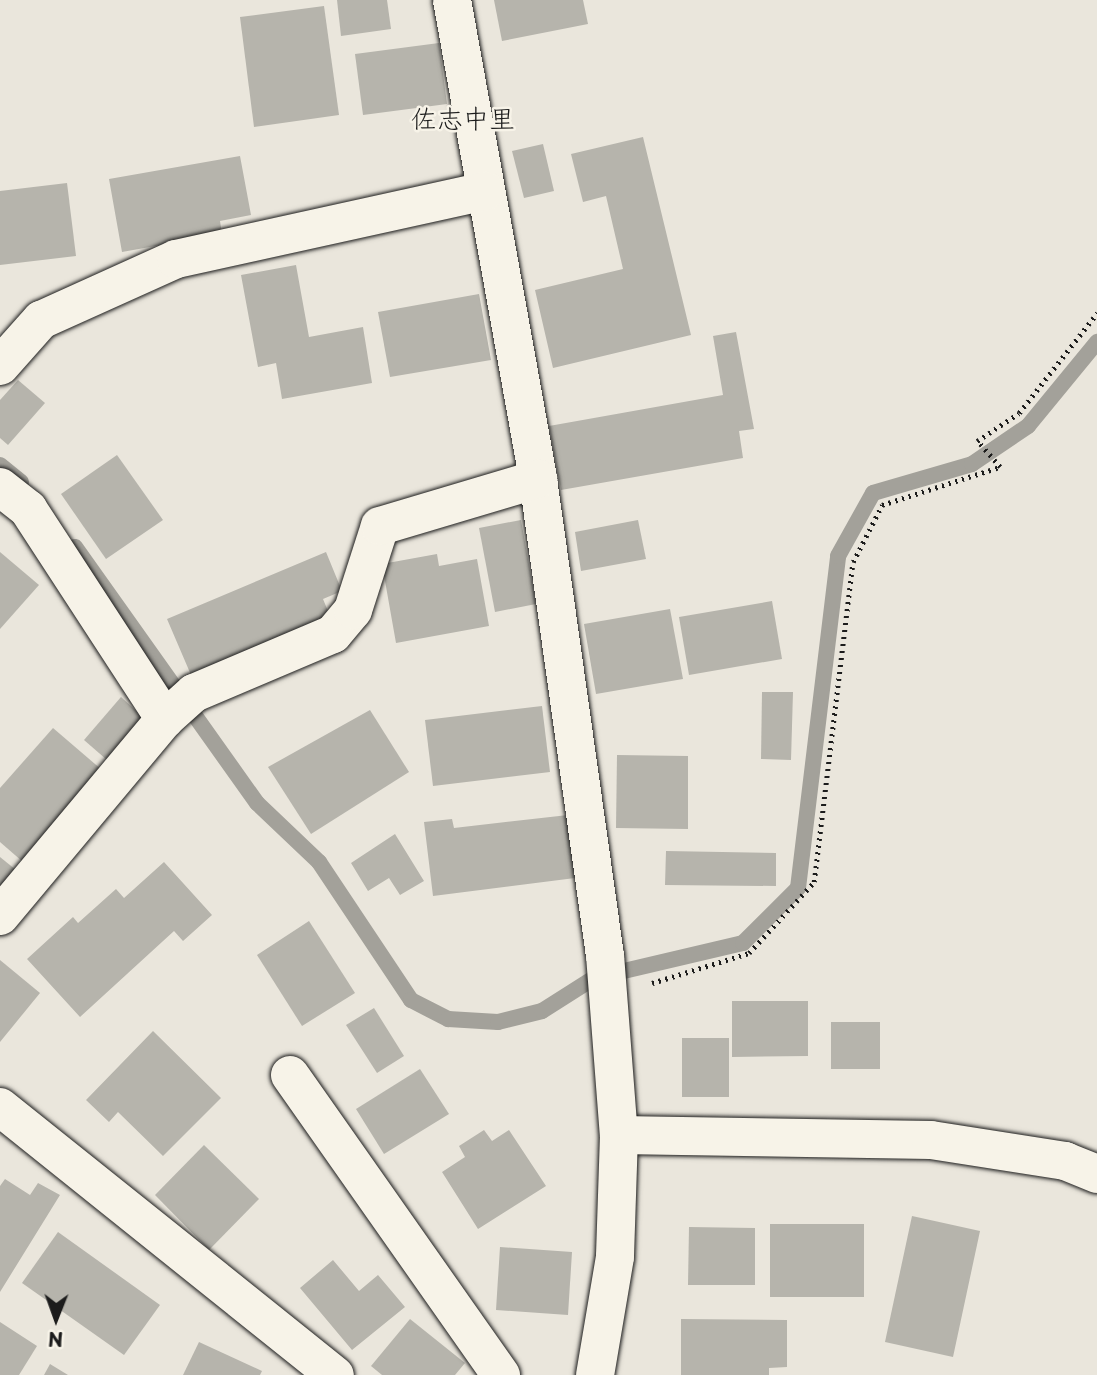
<!DOCTYPE html>
<html>
<head>
<meta charset="utf-8">
<style>
  body { margin:0 }
  #map { position:relative; width:1097px; height:1375px; overflow:hidden; background:#eae6dc; font-family:"Playpen Sans","Klee One",sans-serif }
  div>[style] { position:absolute }
  .stream>* { height:16px; margin:-8px; padding:0 8px; transform-origin:8px; border-radius:8px; background:#a3a19a }
  .building>* { inset:0; background:#b6b4ac }
  .path>* { height:4.5px; margin-top:-2.25px; transform-origin:0; background:repeating-linear-gradient(90deg,#1c1c1c 0 2px,transparent 0 7px) }
  .roads { filter:drop-shadow(0 0 2px #1c1c1c) drop-shadow(0 0 2px #1c1c1c) }
  .minor>* { height:38px; margin:-19px; padding:0 19px; transform-origin:19px; border-radius:19px; background:#f7f3e8 }
  span { translate:-50% -50%; white-space:nowrap; text-align:center; line-height:1.15; -webkit-text-stroke:5px #f7f3e8; paint-order:stroke }
  .quarter-label { font-size:26px; color:#1c1c1c }
  .north { position:absolute; left:21px; top:1284px; width:70px; height:70px; -webkit-text-stroke:5px #f7f3e8; paint-order:stroke; rotate:181deg; font-size:19px; font-weight:700; line-height:28px; text-align:center; color:#1c1c1c }
  .north::after { content:''; display:block; margin:auto; width:24px; height:32px; background:#1c1c1c; clip-path:polygon(50% 0,100% 100%,50% 72%,0 100%) }
</style>
</head>
<body>
<div id="map">
  <div class="stream">
    <div style="left:0;top:465px;width:27px;rotate:39deg"></div>
    <div style="left:75px;top:547px;width:314px;rotate:54.6deg"></div>
    <div style="left:257px;top:803px;width:86px;rotate:43.6deg"></div>
    <div style="left:319px;top:862px;width:166px;rotate:56.3deg"></div>
    <div style="left:411px;top:1000px;width:42px;rotate:27.2deg"></div>
    <div style="left:448px;top:1019px;width:50px;rotate:3.4deg"></div>
    <div style="left:498px;top:1022px;width:45px;rotate:-14deg"></div>
    <div style="left:542px;top:1011px;width:62px;rotate:-32.4deg"></div>
    <div style="left:594px;top:978px;width:153px;rotate:-13.2deg"></div>
    <div style="left:743px;top:943px;width:78px;rotate:-45deg"></div>
    <div style="left:798px;top:888px;width:334px;rotate:-83.1deg"></div>
    <div style="left:838px;top:556px;width:72px;rotate:-60.9deg"></div>
    <div style="left:873px;top:493px;width:103px;rotate:-16.3deg"></div>
    <div style="left:972px;top:464px;width:68px;rotate:-34.2deg"></div>
    <div style="left:1028px;top:426px;width:109px;rotate:-50.6deg"></div>
  </div>
  <div class="building">
    <div style="clip-path:polygon(337px 0,387px 0,391px 29px,341px 36px)"></div>
    <div style="clip-path:polygon(494px 0,583px 0,588px 24px,502px 41px)"></div>
    <div style="clip-path:polygon(324px 6px,339px 115px,254px 127px,240px 17px)"></div>
    <div style="clip-path:polygon(439px 43px,447px 104px,363px 115px,355px 54px)"></div>
    <div style="clip-path:polygon(643px 137px,691px 335px,553px 368px,535px 290px,623px 269px,606px 196px,583px 202px,571px 154px)"></div>
    <div style="clip-path:polygon(543px 144px,554px 191px,524px 198px,512px 151px)"></div>
    <div style="clip-path:polygon(240px 156px,251px 215px,220px 221px,222px 234px,122px 252px,109px 179px)"></div>
    <div style="clip-path:polygon(67px 183px,76px 256px,0 265px,0 191px)"></div>
    <div style="clip-path:polygon(296px 265px,309px 337px,363px 327px,372px 383px,282px 399px,276px 363px,258px 367px,241px 275px)"></div>
    <div style="clip-path:polygon(479px 294px,491px 360px,390px 377px,378px 312px)"></div>
    <div style="clip-path:polygon(736px 332px,754px 429px,739px 431px,743px 458px,561px 490px,549px 426px,723px 395px,713px 336px)"></div>
    <div style="clip-path:polygon(18px 380px,45px 403px,8px 445px,0 438px,0 400px)"></div>
    <div style="clip-path:polygon(117px 455px,163px 520px,106px 559px,61px 494px)"></div>
    <div style="clip-path:polygon(521px 520px,536px 604px,495px 612px,479px 528px)"></div>
    <div style="clip-path:polygon(638px 520px,646px 559px,581px 571px,575px 532px)"></div>
    <div style="clip-path:polygon(0 552px,39px 585px,0 629px)"></div>
    <div style="clip-path:polygon(326px 552px,342px 591px,323px 599px,330px 616px,191px 675px,167px 619px)"></div>
    <div style="clip-path:polygon(437px 554px,439px 566px,477px 559px,489px 626px,396px 643px,382px 564px)"></div>
    <div style="clip-path:polygon(772px 601px,782px 659px,689px 675px,679px 617px)"></div>
    <div style="clip-path:polygon(670px 609px,683px 679px,596px 694px,584px 624px)"></div>
    <div style="clip-path:polygon(762px 692px,793px 692px,791px 760px,761px 759px)"></div>
    <div style="clip-path:polygon(121px 697px,144px 718px,107px 760px,84px 740px)"></div>
    <div style="clip-path:polygon(542px 706px,550px 772px,433px 786px,425px 720px)"></div>
    <div style="clip-path:polygon(370px 710px,409px 772px,311px 834px,268px 767px)"></div>
    <div style="clip-path:polygon(53px 728px,102px 770px,23px 862px,0 842px,0 788px)"></div>
    <div style="clip-path:polygon(617px 755px,688px 756px,688px 829px,616px 828px)"></div>
    <div style="clip-path:polygon(568px 815px,575px 878px,433px 896px,424px 822px,452px 819px,454px 828px)"></div>
    <div style="clip-path:polygon(395px 834px,424px 881px,400px 895px,389px 878px,368px 891px,351px 863px)"></div>
    <div style="clip-path:polygon(666px 851px,776px 853px,776px 886px,665px 885px)"></div>
    <div style="clip-path:polygon(0 857px,16px 870px,0 888px)"></div>
    <div style="clip-path:polygon(164px 862px,212px 915px,183px 941px,174px 931px,80px 1017px,27px 959px,73px 917px,78px 923px,116px 889px,124px 898px)"></div>
    <div style="clip-path:polygon(309px 921px,355px 993px,302px 1026px,257px 955px)"></div>
    <div style="clip-path:polygon(0 960px,40px 993px,0 1042px)"></div>
    <div style="clip-path:polygon(732px 1001px,808px 1001px,808px 1056px,732px 1057px)"></div>
    <div style="clip-path:polygon(374px 1008px,404px 1056px,377px 1073px,346px 1025px)"></div>
    <div style="clip-path:polygon(831px 1022px,880px 1022px,880px 1069px,831px 1069px)"></div>
    <div style="clip-path:polygon(153px 1031px,221px 1098px,163px 1156px,118px 1112px,109px 1122px,86px 1100px)"></div>
    <div style="clip-path:polygon(682px 1038px,729px 1038px,729px 1097px,682px 1097px)"></div>
    <div style="clip-path:polygon(420px 1069px,449px 1114px,384px 1154px,356px 1109px)"></div>
    <div style="clip-path:polygon(484px 1130px,492px 1141px,509px 1130px,546px 1186px,478px 1229px,442px 1172px,465px 1157px,459px 1146px)"></div>
    <div style="clip-path:polygon(204px 1145px,259px 1199px,209px 1250px,155px 1195px)"></div>
    <div style="clip-path:polygon(5px 1179px,30px 1195px,38px 1183px,60px 1195px,0 1292px,0 1186px)"></div>
    <div style="clip-path:polygon(912px 1216px,980px 1231px,953px 1357px,885px 1342px)"></div>
    <div style="clip-path:polygon(770px 1224px,864px 1224px,864px 1297px,770px 1297px)"></div>
    <div style="clip-path:polygon(689px 1227px,755px 1228px,755px 1285px,688px 1285px)"></div>
    <div style="clip-path:polygon(58px 1232px,160px 1305px,124px 1355px,22px 1283px)"></div>
    <div style="clip-path:polygon(500px 1247px,572px 1252px,568px 1315px,496px 1310px)"></div>
    <div style="clip-path:polygon(333px 1260px,359px 1291px,378px 1275px,405px 1307px,352px 1350px,300px 1288px)"></div>
    <div style="clip-path:polygon(410px 1319px,465px 1363px,455px 1375px,382px 1375px,371px 1366px)"></div>
    <div style="clip-path:polygon(681px 1319px,787px 1320px,787px 1367px,769px 1368px,769px 1375px,681px 1375px)"></div>
    <div style="clip-path:polygon(0 1322px,37px 1346px,19px 1375px,0 1375px)"></div>
    <div style="clip-path:polygon(199px 1342px,262px 1371px,260px 1375px,183px 1375px)"></div>
    <div style="clip-path:polygon(50px 1364px,68px 1375px,44px 1375px)"></div>
  </div>
  <div class="path">
    <div style="left:652px;top:983px;width:102px;rotate:-17.2deg"></div>
    <div style="left:749px;top:953px;width:96px;rotate:-47.5deg"></div>
    <div style="left:814px;top:882px;width:322px;rotate:-83.1deg"></div>
    <div style="left:853px;top:562px;width:64px;rotate:-63deg"></div>
    <div style="left:882px;top:505px;width:124px;rotate:-17.9deg"></div>
    <div style="left:1000px;top:467px;width:35px;rotate:-131deg"></div>
    <div style="left:977px;top:441px;width:50px;rotate:-33.7deg"></div>
    <div style="left:1019px;top:413px;width:127px;rotate:-52deg"></div>
  </div>
  <div class="roads">
    <div class="minor">
      <div style="left:452px;top:0;width:487px;rotate:79.8deg"></div>
      <div style="left:538px;top:479px;width:481px;rotate:82deg"></div>
      <div style="left:605px;top:955px;width:181px;rotate:85.6deg"></div>
      <div style="left:619px;top:1135px;width:122px;rotate:91.9deg"></div>
      <div style="left:615px;top:1257px;width:120px;rotate:99.6deg"></div>
      <div style="left:0;top:366px;width:62px;rotate:-48.3deg"></div>
      <div style="left:41px;top:320px;width:148px;rotate:-24.3deg"></div>
      <div style="left:176px;top:259px;width:317px;rotate:-12.4deg"></div>
      <div style="left:0;top:487px;width:36px;rotate:38deg"></div>
      <div style="left:28px;top:509px;width:251px;rotate:56.9deg"></div>
      <div style="left:0;top:916px;width:257px;rotate:-50.1deg"></div>
      <div style="left:165px;top:719px;width:39px;rotate:-42deg"></div>
      <div style="left:194px;top:693px;width:151px;rotate:-23deg"></div>
      <div style="left:333px;top:634px;width:31px;rotate:-50deg"></div>
      <div style="left:353px;top:610px;width:88px;rotate:-72.2deg"></div>
      <div style="left:380px;top:526px;width:165px;rotate:-16.6deg"></div>
      <div style="left:290px;top:1075px;width:367px;rotate:54.9deg"></div>
      <div style="left:0;top:1107px;width:429px;rotate:38.7deg"></div>
      <div style="left:619px;top:1135px;width:312px;rotate:0.9deg"></div>
      <div style="left:931px;top:1140px;width:136px;rotate:8.9deg"></div>
      <div style="left:1065px;top:1161px;width:35px;rotate:22deg"></div>
    </div>
  </div>
  <div class="quarter-label">
    <span style="left:463px;top:118px">佐志中里</span>
  </div>
  <div class="north">N</div>
</div>
</body>
</html>
